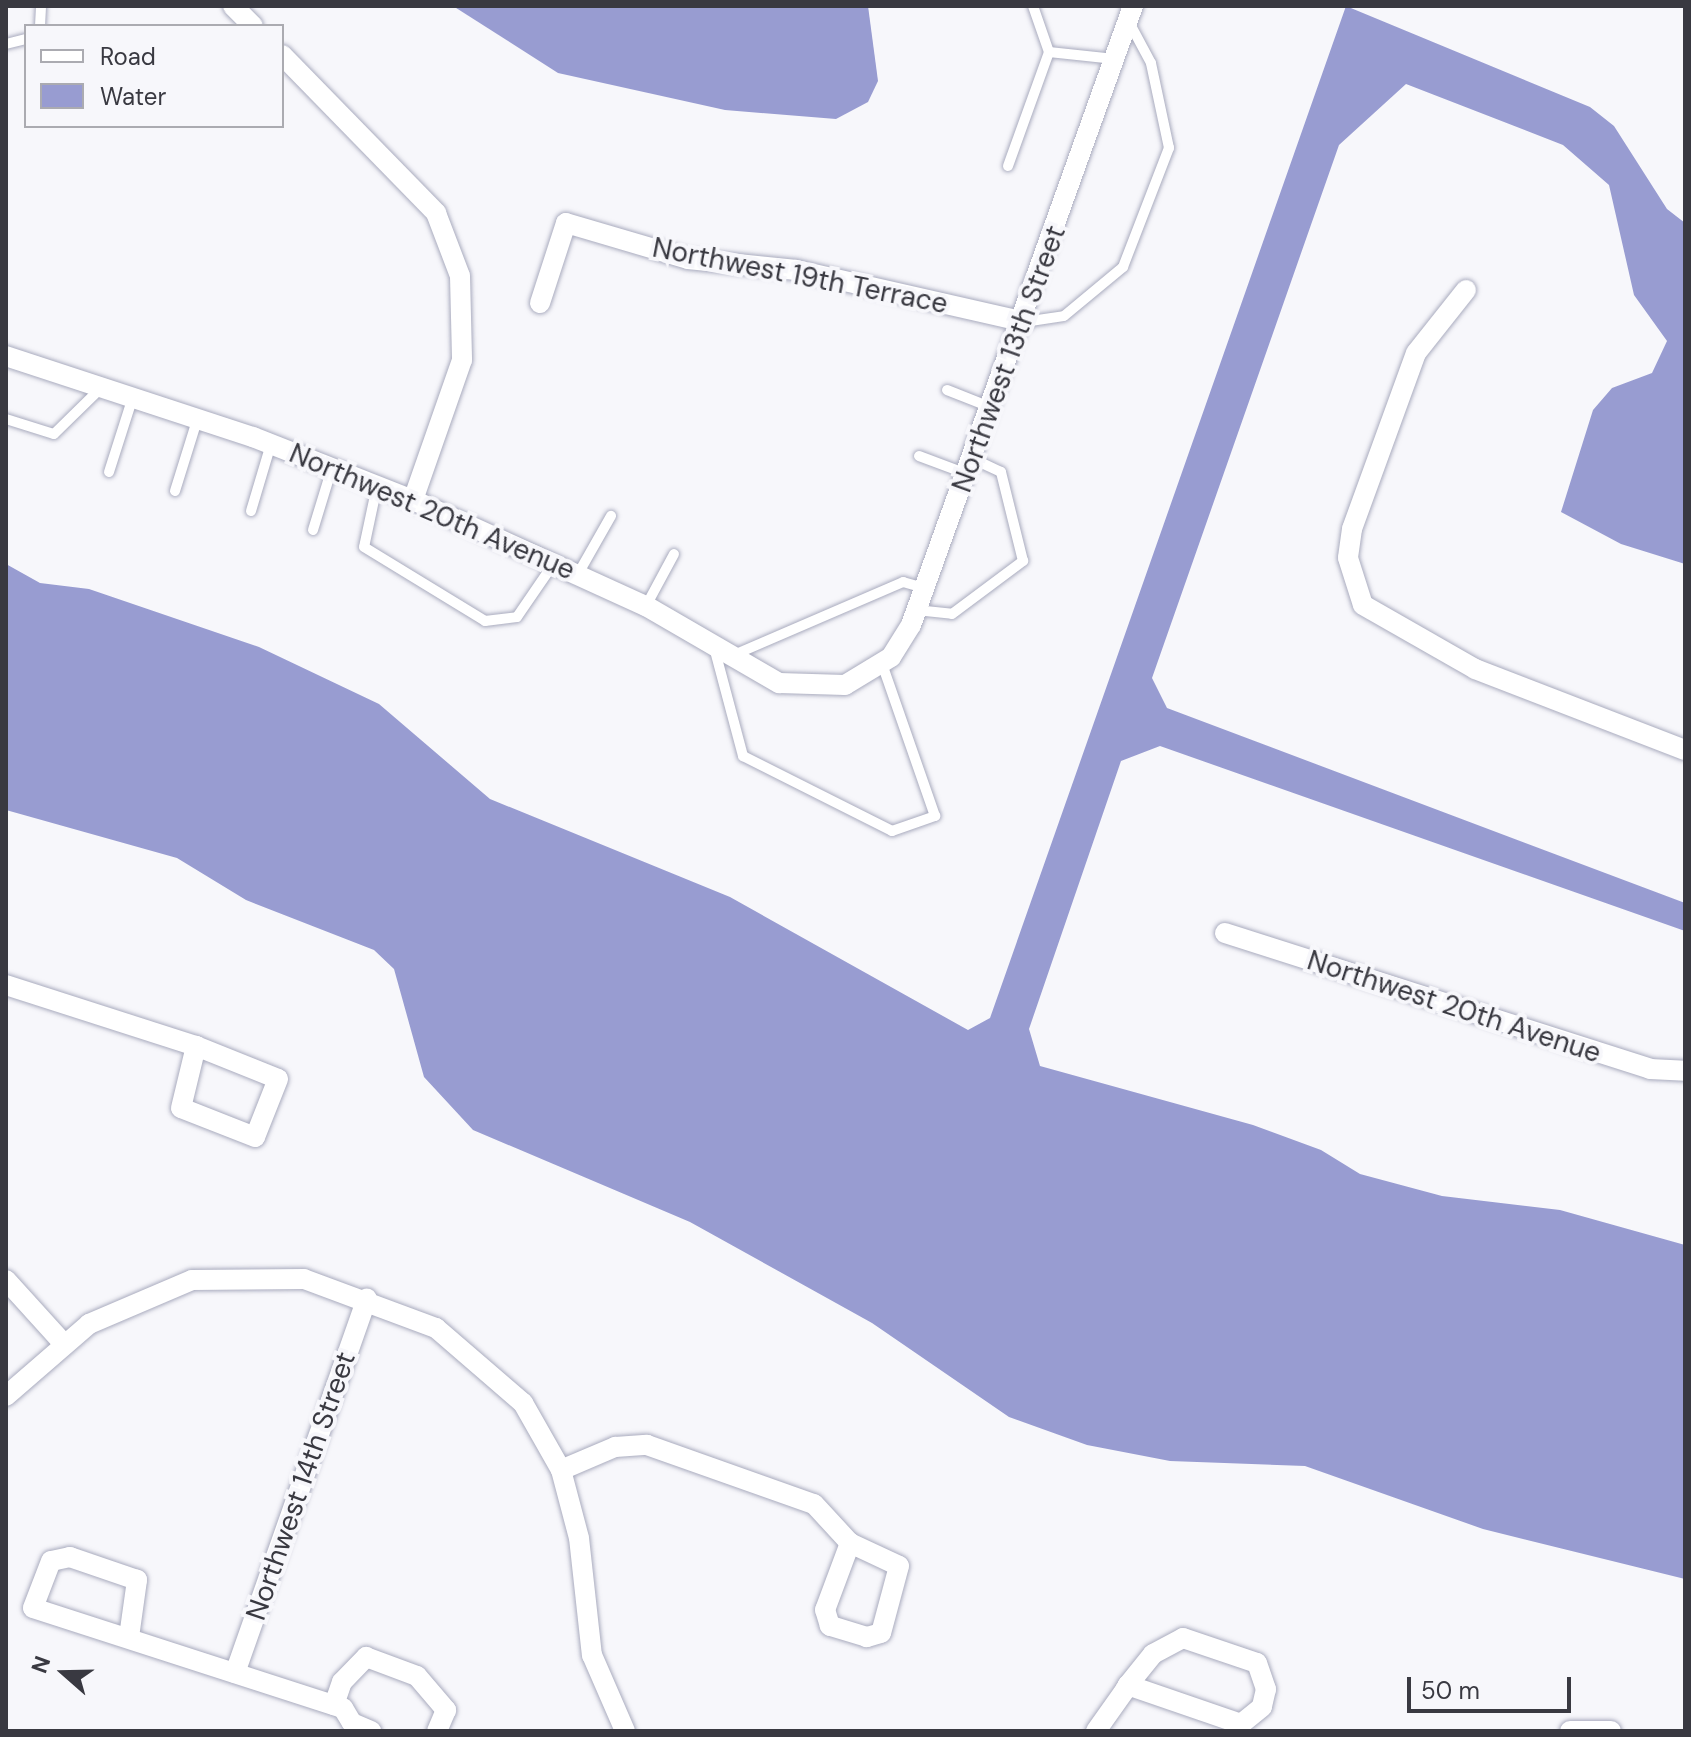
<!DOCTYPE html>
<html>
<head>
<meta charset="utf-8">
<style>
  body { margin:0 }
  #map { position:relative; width:1691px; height:1737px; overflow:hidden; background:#f7f7fb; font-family:"DM Sans",sans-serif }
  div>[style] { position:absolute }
  .water>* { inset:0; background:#989cd1 }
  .roads { filter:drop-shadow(0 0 2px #a9abbe) drop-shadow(0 0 2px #a9abbe) }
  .service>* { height:10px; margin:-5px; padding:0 5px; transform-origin:5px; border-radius:5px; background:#fff }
  .minor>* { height:20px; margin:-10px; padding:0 10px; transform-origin:10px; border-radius:10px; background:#fff }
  span { translate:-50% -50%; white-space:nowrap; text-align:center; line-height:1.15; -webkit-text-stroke:8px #f7f7fb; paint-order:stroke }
  .street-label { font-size:28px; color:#393941 }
  .frame { position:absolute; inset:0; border:8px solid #393941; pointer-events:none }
  .legend { position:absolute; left:24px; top:24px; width:260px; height:104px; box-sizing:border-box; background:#f7f7fb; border:2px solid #ababb1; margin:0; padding:10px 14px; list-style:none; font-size:24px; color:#393941 }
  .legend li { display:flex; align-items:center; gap:16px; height:40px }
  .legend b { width:40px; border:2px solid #ababb1 }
  .north { position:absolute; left:24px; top:1633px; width:80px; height:80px; -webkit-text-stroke:6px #f7f7fb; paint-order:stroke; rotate:290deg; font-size:22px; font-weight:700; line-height:32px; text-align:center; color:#393941 }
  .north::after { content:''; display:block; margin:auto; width:28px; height:36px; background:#393941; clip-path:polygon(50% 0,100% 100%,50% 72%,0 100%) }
  .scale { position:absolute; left:1407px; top:1677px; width:164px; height:36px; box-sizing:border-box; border:4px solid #393941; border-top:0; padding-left:10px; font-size:24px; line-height:28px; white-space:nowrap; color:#393941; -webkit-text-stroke:6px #f7f7fb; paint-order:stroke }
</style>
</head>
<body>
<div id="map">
  <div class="water">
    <div style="clip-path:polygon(453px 6px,868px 6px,878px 81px,868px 102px,836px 119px,725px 110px,558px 73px)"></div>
    <div style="clip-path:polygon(1346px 6px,1590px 107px,1614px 126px,1667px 209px,1685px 223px,1685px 564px,1621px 544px,1561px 512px,1593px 410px,1612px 388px,1652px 373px,1667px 341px,1634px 295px,1609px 185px,1563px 145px,1406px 84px,1339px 145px,1152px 678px,1167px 708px,1685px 903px,1685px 931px,1160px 746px,1121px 761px,1029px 1029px,1040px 1066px,1253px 1125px,1321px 1150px,1360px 1174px,1442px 1196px,1560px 1210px,1685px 1245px,1685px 1579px,1483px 1529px,1305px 1466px,1170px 1461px,1087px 1445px,1009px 1417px,872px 1323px,690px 1222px,473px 1130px,424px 1077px,394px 969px,374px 950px,246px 900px,177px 858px,6px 810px,6px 564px,40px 583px,89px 589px,259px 647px,379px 704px,490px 799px,730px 897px,968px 1030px,990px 1018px)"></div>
  </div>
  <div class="roads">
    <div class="service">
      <div style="left:1033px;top:6px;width:49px;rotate:70.8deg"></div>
      <div style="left:40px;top:26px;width:20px;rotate:-87deg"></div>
      <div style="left:6px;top:44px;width:21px;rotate:-14deg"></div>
      <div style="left:1008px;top:166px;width:121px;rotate:-70.2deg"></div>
      <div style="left:1049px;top:52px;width:66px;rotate:6.1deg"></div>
      <div style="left:1024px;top:322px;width:40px;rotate:-8.5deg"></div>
      <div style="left:1064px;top:316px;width:77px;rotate:-39.7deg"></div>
      <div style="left:1123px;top:267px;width:128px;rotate:-68.9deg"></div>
      <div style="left:1169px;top:148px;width:87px;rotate:-102deg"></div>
      <div style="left:1151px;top:63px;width:47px;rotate:-118.2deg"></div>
      <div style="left:947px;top:390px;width:46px;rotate:21.6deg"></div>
      <div style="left:6px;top:419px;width:50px;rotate:17.4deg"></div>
      <div style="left:54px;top:434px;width:67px;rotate:-44.4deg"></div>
      <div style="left:919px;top:456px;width:51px;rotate:20.6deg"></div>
      <div style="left:109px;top:472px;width:79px;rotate:-72.3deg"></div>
      <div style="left:377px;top:486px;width:62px;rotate:102deg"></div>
      <div style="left:364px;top:547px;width:142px;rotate:31.4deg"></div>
      <div style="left:485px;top:621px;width:32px;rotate:-7deg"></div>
      <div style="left:517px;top:617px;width:65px;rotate:-55.6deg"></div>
      <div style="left:175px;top:491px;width:77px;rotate:-72.7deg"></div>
      <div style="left:251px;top:511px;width:70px;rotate:-73.4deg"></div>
      <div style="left:313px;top:530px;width:65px;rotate:-73deg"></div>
      <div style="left:578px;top:574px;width:67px;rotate:-60.4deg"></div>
      <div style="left:646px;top:606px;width:59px;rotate:-61.7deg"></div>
      <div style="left:916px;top:610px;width:36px;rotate:6deg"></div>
      <div style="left:952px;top:614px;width:89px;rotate:-36.7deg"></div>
      <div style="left:1023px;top:561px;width:92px;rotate:-103.9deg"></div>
      <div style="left:1001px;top:472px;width:31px;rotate:-155deg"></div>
      <div style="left:714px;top:647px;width:113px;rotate:75.1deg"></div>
      <div style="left:743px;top:756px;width:167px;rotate:26.7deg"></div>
      <div style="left:892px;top:831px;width:46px;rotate:-19.2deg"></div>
      <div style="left:935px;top:816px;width:161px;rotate:-109.2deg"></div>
      <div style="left:736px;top:654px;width:182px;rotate:-23.3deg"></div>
      <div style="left:903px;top:582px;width:22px;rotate:16deg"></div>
    </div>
    <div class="minor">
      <div style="left:233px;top:6px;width:28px;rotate:45deg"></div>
      <div style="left:282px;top:55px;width:221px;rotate:45.7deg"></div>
      <div style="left:436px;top:213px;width:67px;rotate:69.1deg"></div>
      <div style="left:460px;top:276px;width:84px;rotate:88.6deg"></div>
      <div style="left:462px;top:360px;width:148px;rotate:109.3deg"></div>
      <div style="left:1466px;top:290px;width:80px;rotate:128.4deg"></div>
      <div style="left:1416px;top:353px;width:187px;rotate:110deg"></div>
      <div style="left:1352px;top:529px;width:29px;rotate:98deg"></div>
      <div style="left:1348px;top:558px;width:49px;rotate:72.3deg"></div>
      <div style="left:1363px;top:605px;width:129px;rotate:29.7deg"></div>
      <div style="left:1475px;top:669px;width:225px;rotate:21.1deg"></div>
      <div style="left:540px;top:303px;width:84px;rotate:-72deg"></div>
      <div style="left:566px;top:223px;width:127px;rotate:16.4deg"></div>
      <div style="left:688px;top:259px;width:109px;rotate:5.8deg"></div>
      <div style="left:796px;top:270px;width:234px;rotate:12.8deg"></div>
      <div style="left:6px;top:356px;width:260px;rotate:18.2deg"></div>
      <div style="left:253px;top:437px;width:172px;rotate:21.5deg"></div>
      <div style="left:413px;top:500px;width:256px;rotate:24.5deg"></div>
      <div style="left:646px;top:606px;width:154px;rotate:30.1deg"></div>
      <div style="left:779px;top:683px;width:66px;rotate:1.7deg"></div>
      <div style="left:845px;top:685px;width:54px;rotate:-31.3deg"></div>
      <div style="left:891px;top:657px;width:38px;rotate:-58deg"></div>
      <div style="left:911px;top:625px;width:658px;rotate:-70.27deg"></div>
      <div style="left:1225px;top:933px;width:446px;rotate:17.7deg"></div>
      <div style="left:1650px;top:1069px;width:35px;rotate:3deg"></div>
      <div style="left:6px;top:985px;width:200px;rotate:17.8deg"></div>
      <div style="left:196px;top:1046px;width:88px;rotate:21.9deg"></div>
      <div style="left:278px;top:1079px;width:62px;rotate:111.6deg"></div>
      <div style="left:255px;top:1137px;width:79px;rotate:-158.6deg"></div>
      <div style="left:181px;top:1108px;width:64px;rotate:-76.4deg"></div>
      <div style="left:6px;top:1280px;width:86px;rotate:47.8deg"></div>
      <div style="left:6px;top:1396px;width:110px;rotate:-40.9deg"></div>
      <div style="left:89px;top:1324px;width:112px;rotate:-23.1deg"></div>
      <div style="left:192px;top:1280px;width:112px;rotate:-0.5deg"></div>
      <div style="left:304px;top:1279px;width:141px;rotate:20.4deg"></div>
      <div style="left:436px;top:1328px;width:115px;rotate:40.8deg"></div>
      <div style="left:523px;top:1403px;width:77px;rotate:60.4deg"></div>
      <div style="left:561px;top:1470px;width:70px;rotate:75.2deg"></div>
      <div style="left:579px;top:1538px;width:118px;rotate:83.7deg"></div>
      <div style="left:592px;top:1655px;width:83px;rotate:66.5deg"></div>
      <div style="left:561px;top:1470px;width:59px;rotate:-23.1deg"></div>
      <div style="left:615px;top:1447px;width:32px;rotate:-4deg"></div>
      <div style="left:647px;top:1445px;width:177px;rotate:19.5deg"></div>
      <div style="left:814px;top:1504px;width:53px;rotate:47.3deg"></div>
      <div style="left:850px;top:1543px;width:54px;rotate:25.1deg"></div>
      <div style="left:899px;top:1566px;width:69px;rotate:105deg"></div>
      <div style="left:881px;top:1633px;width:15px;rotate:164deg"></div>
      <div style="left:867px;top:1637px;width:39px;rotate:-163deg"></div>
      <div style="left:830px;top:1626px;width:17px;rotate:-107deg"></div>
      <div style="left:825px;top:1610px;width:72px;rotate:-69.5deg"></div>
      <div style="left:129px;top:1637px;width:58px;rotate:-82deg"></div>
      <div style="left:137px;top:1580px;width:71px;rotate:-161.1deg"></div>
      <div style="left:70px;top:1557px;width:19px;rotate:168deg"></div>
      <div style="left:51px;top:1561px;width:50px;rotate:111deg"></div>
      <div style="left:33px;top:1608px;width:326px;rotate:17.9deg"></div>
      <div style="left:343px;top:1708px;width:17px;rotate:59deg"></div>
      <div style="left:352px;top:1723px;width:21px;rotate:23deg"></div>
      <div style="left:235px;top:1673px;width:397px;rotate:-70.6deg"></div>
      <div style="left:334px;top:1705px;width:24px;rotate:-71deg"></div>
      <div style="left:342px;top:1682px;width:35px;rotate:-46deg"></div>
      <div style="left:366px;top:1657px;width:54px;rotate:20.4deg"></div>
      <div style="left:417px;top:1676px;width:45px;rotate:49.5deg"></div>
      <div style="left:446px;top:1710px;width:23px;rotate:113deg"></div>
      <div style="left:1096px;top:1731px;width:50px;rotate:-54.7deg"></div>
      <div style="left:1125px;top:1690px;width:6px;rotate:-59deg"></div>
      <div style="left:1128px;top:1685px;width:40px;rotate:-51deg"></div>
      <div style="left:1153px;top:1654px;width:34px;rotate:-28deg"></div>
      <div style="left:1183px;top:1638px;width:78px;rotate:18.7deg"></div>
      <div style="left:1257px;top:1663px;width:28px;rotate:71deg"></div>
      <div style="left:1266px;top:1689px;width:18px;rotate:103deg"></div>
      <div style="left:1262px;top:1707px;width:27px;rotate:141deg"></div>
      <div style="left:1241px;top:1724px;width:120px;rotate:-161deg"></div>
      <div style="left:1570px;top:1731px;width:41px"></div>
    </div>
  </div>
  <div class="street-label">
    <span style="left:800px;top:276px;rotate:11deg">Northwest 19th Terrace</span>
    <span style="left:1009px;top:359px;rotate:-70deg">Northwest 13th Street</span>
    <span style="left:432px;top:512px;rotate:23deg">Northwest 20th Avenue</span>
    <span style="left:1454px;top:1007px;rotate:18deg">Northwest 20th Avenue</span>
    <span style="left:301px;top:1486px;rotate:-71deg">Northwest 14th Street</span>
  </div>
  <div class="frame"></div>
  <ul class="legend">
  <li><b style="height:10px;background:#fff"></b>Road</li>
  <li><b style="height:22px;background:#989cd1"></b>Water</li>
  </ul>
  <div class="north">N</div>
  <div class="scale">50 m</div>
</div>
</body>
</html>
